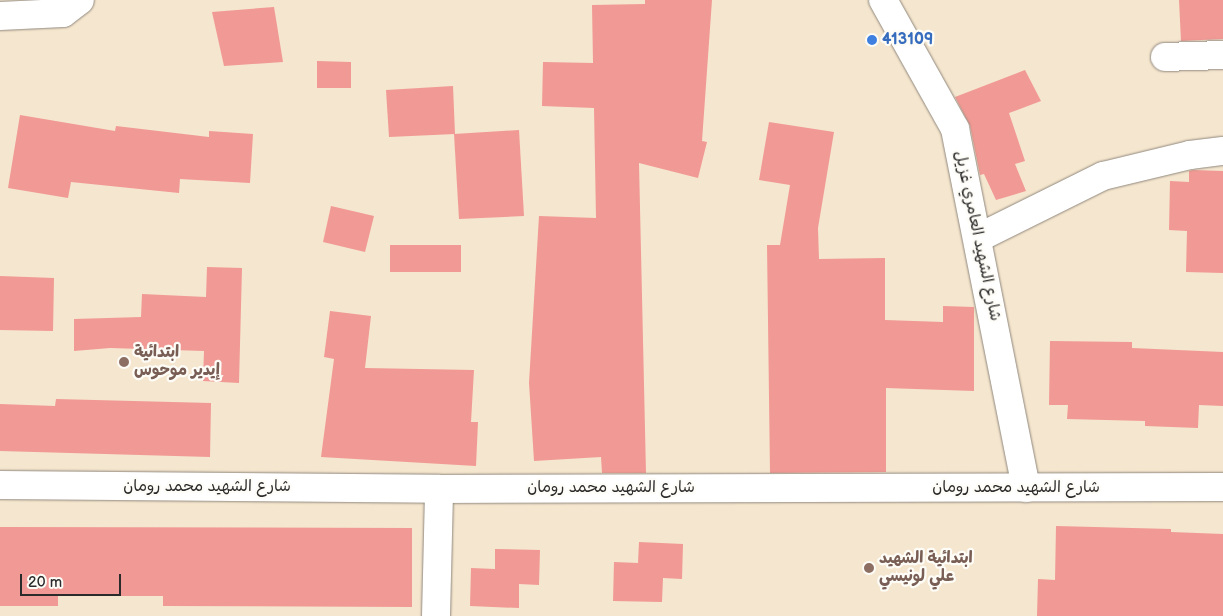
<!DOCTYPE html>
<html>
<head>
<meta charset="utf-8">
<style>
  body { margin:0 }
  #map { position:relative; width:1223px; height:616px; overflow:hidden; background:#f5e6cf; font-family:"Balsamiq Sans","Playpen Sans Arabic",sans-serif }
  div>[style] { position:absolute }
  .building>* { inset:0; background:#f19994 }
  .roads { filter:drop-shadow(0 0 1px #90887d) drop-shadow(0 0 1px #90887d) }
  .street>* { height:28px; margin:-14px; padding:0 14px; transform-origin:14px; border-radius:14px; background:#fff }
  .dots>* { width:14px; height:14px; translate:-50% -50%; box-sizing:border-box; border:2px solid #fdfcf7; border-radius:50% }
  span { translate:-50% -50%; white-space:nowrap; text-align:center; line-height:1.15; -webkit-text-stroke:4.5px #fdfcf7; paint-order:stroke }
  .shop-label { font-size:16px; color:#366cbe; font-weight:700 }
  .left { translate:0 -50%; text-align:left }
  .street-label { font-size:16px; color:#2b2b2b }
  .education-label { font-size:16px; color:#785e54; font-weight:700 }
  .scale { position:absolute; left:20px; top:574px; width:101px; height:22px; box-sizing:border-box; border:2px solid #2b2b2b; border-top:0; padding-left:6px; font-size:15px; line-height:18px; white-space:nowrap; color:#2b2b2b; -webkit-text-stroke:4px #fdfcf7; paint-order:stroke }
</style>
</head>
<body>
<div id="map">
  <div class="building">
    <div style="clip-path:polygon(645px 0,712px 0,702px 141px,707px 142px,698px 178px,639px 163px,646px 473px,602px 473px,601px 457px,534px 461px,529px 383px,539px 216px,596px 218px,594px 108px,542px 106px,543px 62px,593px 63px,592px 5px,645px 4px)"></div>
    <div style="clip-path:polygon(1179px 0,1223px 0,1223px 39px,1181px 41px)"></div>
    <div style="clip-path:polygon(274px 7px,283px 62px,224px 66px,212px 12px)"></div>
    <div style="clip-path:polygon(317px 61px,351px 62px,351px 88px,317px 88px)"></div>
    <div style="clip-path:polygon(1025px 70px,1041px 101px,1009px 113px,1025px 161px,1015px 164px,1026px 191px,996px 200px,984px 174px,980px 175px,970px 126px,955px 97px)"></div>
    <div style="clip-path:polygon(453px 86px,455px 134px,389px 137px,386px 90px)"></div>
    <div style="clip-path:polygon(20px 115px,115px 131px,116px 126px,209px 137px,209px 131px,253px 134px,250px 183px,180px 179px,179px 193px,71px 182px,68px 198px,8px 188px)"></div>
    <div style="clip-path:polygon(769px 122px,834px 132px,818px 228px,819px 259px,885px 258px,885px 320px,943px 322px,943px 306px,974px 307px,974px 391px,886px 388px,886px 472px,770px 473px,767px 245px,780px 245px,790px 185px,759px 180px)"></div>
    <div style="clip-path:polygon(519px 130px,524px 216px,459px 219px,454px 134px)"></div>
    <div style="clip-path:polygon(1193px 170px,1223px 171px,1223px 273px,1186px 272px,1187px 231px,1169px 230px,1170px 181px,1189px 182px,1189px 171px)"></div>
    <div style="clip-path:polygon(331px 206px,374px 216px,365px 252px,323px 242px)"></div>
    <div style="clip-path:polygon(390px 245px,461px 245px,461px 272px,390px 272px)"></div>
    <div style="clip-path:polygon(207px 267px,242px 268px,239px 383px,203px 381px,204px 351px,110px 348px,74px 351px,74px 319px,141px 317px,142px 294px,206px 297px)"></div>
    <div style="clip-path:polygon(0 276px,54px 278px,53px 331px,0 330px)"></div>
    <div style="clip-path:polygon(330px 311px,371px 316px,365px 368px,474px 370px,471px 422px,478px 422px,476px 466px,321px 457px,334px 359px,324px 357px)"></div>
    <div style="clip-path:polygon(1050px 341px,1132px 342px,1132px 348px,1223px 352px,1223px 406px,1199px 405px,1198px 428px,1145px 426px,1145px 421px,1067px 419px,1068px 405px,1049px 405px)"></div>
    <div style="clip-path:polygon(56px 399px,211px 403px,210px 457px,0 451px,0 404px,55px 406px)"></div>
    <div style="clip-path:polygon(1056px 526px,1171px 529px,1171px 532px,1223px 534px,1223px 616px,1037px 616px,1038px 579px,1055px 580px)"></div>
    <div style="clip-path:polygon(0 527px,412px 528px,412px 607px,163px 606px,163px 596px,58px 596px,58px 606px,0 606px)"></div>
    <div style="clip-path:polygon(639px 542px,683px 544px,682px 579px,663px 578px,662px 602px,613px 601px,614px 562px,638px 563px)"></div>
    <div style="clip-path:polygon(495px 549px,540px 550px,539px 585px,519px 584px,519px 608px,470px 606px,471px 568px,495px 569px)"></div>
  </div>
  <div class="roads">
    <div class="street">
      <div style="left:883px;top:0;width:148px;rotate:60.8deg"></div>
      <div style="left:955px;top:129px;width:366px;rotate:78.8deg"></div>
      <div style="left:0;top:16px;width:63px;rotate:-2.7deg"></div>
      <div style="left:63px;top:13px;width:21px;rotate:-37deg"></div>
      <div style="left:1165px;top:57px;width:58px;rotate:-2deg"></div>
      <div style="left:978px;top:238px;width:140px;rotate:-26.4deg"></div>
      <div style="left:1103px;top:176px;width:89px;rotate:-13.6deg"></div>
      <div style="left:1190px;top:155px;width:33px;rotate:-7deg"></div>
      <div style="left:0;top:485px;width:439px;rotate:0.5deg"></div>
      <div style="left:439px;top:489px;width:784px;rotate:-0.15deg"></div>
      <div style="left:436px;top:616px;width:127px;rotate:-88.6deg"></div>
    </div>
  </div>
  <div class="dots">
    <div style="left:872px;top:40px;background:#3f7fe0"></div>
    <div style="left:124px;top:362px;background:#8d6e63"></div>
    <div style="left:869px;top:568px;background:#8d6e63"></div>
  </div>
  <div class="shop-label">
    <span class="left" style="left:882px;top:40px">413109</span>
  </div>
  <div class="street-label">
    <span style="left:977px;top:236px;rotate:78deg">شارع الشهيد العامري غزيل</span>
    <span style="left:207px;top:487px">شارع الشهيد محمد رومان</span>
    <span style="left:611px;top:488px">شارع الشهيد محمد رومان</span>
    <span style="left:1016px;top:488px">شارع الشهيد محمد رومان</span>
  </div>
  <div class="education-label">
    <span class="left" style="left:134px;top:362px">ابتدائية<br>إيدير موحوس</span>
    <span class="left" style="left:879px;top:568px">ابتدائية الشهيد<br>علي لونيسي</span>
  </div>
  <div class="scale">20 m</div>
</div>
</body>
</html>
